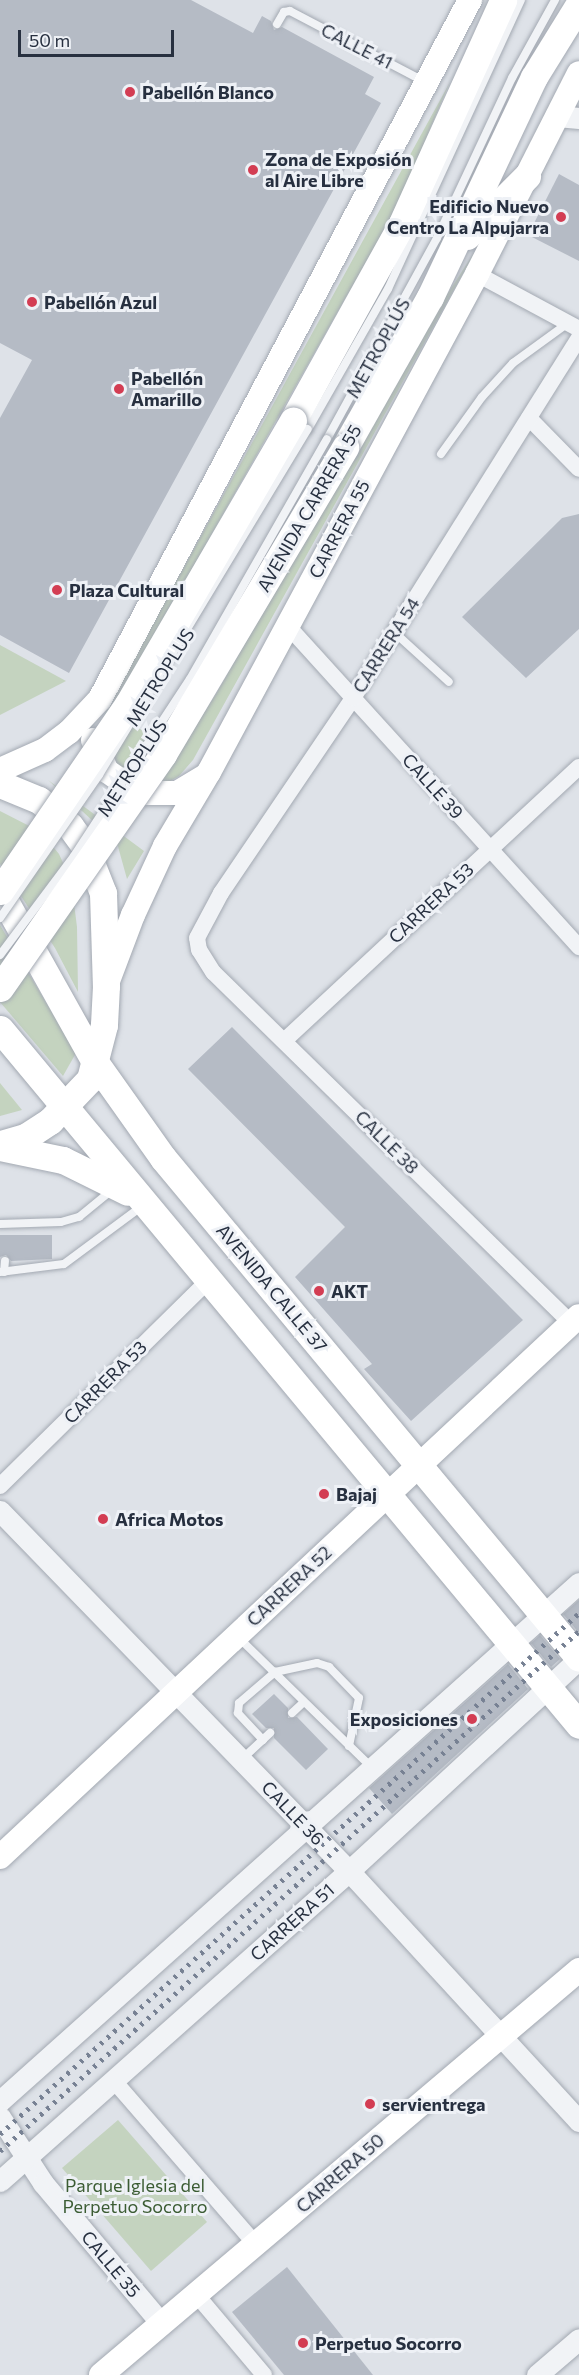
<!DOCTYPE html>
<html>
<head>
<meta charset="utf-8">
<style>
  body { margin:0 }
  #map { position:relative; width:579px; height:2375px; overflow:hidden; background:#dee2e8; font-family:Commissioner,sans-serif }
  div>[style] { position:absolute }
  .green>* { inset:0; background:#c4d3bf }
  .building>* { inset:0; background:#b5bbc5 }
  .roads { filter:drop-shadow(0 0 2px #a3a9b2) drop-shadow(0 0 2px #a3a9b2) }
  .service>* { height:8px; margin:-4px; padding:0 4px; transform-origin:4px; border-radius:4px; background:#f1f3f6 }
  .minor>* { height:16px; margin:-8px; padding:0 8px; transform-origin:8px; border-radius:8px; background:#f1f3f6 }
  .tertiary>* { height:21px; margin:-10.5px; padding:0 10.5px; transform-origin:10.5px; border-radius:10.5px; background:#f1f3f6 }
  .secondary>* { height:24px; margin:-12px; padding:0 12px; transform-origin:12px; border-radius:12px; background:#fff }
  .primary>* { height:27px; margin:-13.5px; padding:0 13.5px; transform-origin:13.5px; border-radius:13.5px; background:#fff }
  .rail>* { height:4.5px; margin-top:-2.25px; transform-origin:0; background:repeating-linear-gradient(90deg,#778193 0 3px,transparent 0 9px) }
  .bridges { filter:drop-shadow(0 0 2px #a3a9b2) drop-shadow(0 0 2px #a3a9b2) }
  .service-bridge>* { height:8px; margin:-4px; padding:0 4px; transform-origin:4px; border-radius:4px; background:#f1f3f6 }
  .primary-bridge>* { height:27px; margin:-13.5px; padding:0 13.5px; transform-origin:13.5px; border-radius:13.5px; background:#fff }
  .dots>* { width:16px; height:16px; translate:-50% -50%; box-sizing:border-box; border:3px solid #eef1f6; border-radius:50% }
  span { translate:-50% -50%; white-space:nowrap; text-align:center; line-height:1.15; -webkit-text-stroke:6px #eef1f6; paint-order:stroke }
  .street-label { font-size:18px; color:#273040 }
  .poi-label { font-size:18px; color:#273040; font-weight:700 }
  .left { translate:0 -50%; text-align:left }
  .right { translate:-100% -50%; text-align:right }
  .park-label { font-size:18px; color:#3b5c33 }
  .scale { position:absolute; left:18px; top:30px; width:156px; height:27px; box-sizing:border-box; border:3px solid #273040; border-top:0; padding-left:8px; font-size:18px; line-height:21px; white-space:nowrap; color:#273040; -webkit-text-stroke:4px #eef1f6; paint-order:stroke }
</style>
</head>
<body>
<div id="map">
  <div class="green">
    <div style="clip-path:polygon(450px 82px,396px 209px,112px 710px,177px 754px,216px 694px,418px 340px,477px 248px,193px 760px,179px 776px,165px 784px,150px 785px,116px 763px,103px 720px,107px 707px)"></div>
    <div style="clip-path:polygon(0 645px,66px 681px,0 715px)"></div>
    <div style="clip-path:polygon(48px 780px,144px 851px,127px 879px,117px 843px)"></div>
    <div style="clip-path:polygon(0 811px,41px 832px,59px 854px,71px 880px,77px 927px,78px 992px,55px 948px,0 864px)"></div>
    <div style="clip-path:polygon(0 925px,76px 1053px,63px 1076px,0 1002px)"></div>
    <div style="clip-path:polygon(0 1083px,22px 1110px,0 1116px)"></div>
    <div style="clip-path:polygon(118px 2120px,207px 2222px,151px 2271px,62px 2168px)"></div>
  </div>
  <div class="building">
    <div style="clip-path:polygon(0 0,191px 0,253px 33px,262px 16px,271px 21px,274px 30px,282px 27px,374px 77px,365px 94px,381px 103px,69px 673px,0 635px,0 418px,32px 360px,0 343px)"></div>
    <div style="clip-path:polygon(559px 174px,579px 185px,579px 261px,528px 235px)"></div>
    <div style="clip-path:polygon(579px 514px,579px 629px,526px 678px,462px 617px,562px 518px)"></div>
    <div style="clip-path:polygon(232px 1027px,523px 1320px,411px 1421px,364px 1369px,372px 1364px,295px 1277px,345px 1227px,188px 1069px)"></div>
    <div style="clip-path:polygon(0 1235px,52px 1235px,52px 1259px,11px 1261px,6px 1255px,0 1257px)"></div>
    <div style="clip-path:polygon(579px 1600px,579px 1633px,563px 1614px)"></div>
    <div style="clip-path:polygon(540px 1635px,560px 1659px,551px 1667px,531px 1643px)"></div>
    <div style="clip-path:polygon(508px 1664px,528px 1689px,392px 1814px,369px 1788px)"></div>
    <div style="clip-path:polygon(274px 1694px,288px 1708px,288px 1718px,297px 1717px,328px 1749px,306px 1770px,274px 1738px,274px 1728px,266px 1728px,252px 1714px)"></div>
    <div style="clip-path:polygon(287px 2267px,373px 2375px,284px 2375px,232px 2312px)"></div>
  </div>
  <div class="roads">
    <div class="service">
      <div style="left:277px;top:24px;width:14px;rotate:-60deg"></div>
      <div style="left:284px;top:12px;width:6px;rotate:-9deg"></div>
      <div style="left:290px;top:11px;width:153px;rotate:27.7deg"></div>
      <div style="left:308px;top:429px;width:161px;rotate:-60.3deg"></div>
      <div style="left:388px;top:289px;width:318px;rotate:-65.3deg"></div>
      <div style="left:327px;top:439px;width:229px;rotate:-61.3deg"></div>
      <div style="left:437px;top:238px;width:177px;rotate:-64.9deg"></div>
      <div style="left:512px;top:78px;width:89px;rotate:-61.1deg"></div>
      <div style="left:441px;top:454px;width:70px;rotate:-54.3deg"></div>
      <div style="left:482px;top:397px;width:46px;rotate:-47.6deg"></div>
      <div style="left:513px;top:363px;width:68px;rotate:-36deg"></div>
      <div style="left:394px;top:632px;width:74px;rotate:42.3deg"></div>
      <div style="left:0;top:1224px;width:61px;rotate:-1.9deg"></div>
      <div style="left:61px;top:1222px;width:19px;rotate:-16deg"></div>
      <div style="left:79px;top:1217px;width:43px;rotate:-39.3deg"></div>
      <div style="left:0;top:1272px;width:64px;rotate:-7.1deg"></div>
      <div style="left:64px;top:1264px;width:97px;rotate:-36.6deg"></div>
      <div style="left:4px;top:1272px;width:11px;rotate:-85deg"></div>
      <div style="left:239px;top:1638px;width:185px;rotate:44.3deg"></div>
      <div style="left:292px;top:1713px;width:16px;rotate:-43deg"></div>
      <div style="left:263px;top:1740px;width:37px;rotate:-133deg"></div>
      <div style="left:238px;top:1713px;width:10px;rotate:-84deg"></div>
      <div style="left:239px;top:1703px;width:48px;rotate:-40.7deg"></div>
      <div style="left:275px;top:1672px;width:43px;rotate:-12.1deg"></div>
      <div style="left:317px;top:1663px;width:13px;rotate:18deg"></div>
      <div style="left:329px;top:1667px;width:43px;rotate:45.9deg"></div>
      <div style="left:359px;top:1698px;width:49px;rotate:101.8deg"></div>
      <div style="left:241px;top:1760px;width:40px;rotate:-43deg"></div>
    </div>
    <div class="minor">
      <div style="left:477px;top:274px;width:116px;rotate:28.3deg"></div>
      <div style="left:529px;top:418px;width:71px;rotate:45.6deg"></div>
      <div style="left:287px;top:625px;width:435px;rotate:47.8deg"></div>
      <div style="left:285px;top:1040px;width:401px;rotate:-42.9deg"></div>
      <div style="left:571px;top:1323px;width:501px;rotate:-135.57deg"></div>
      <div style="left:213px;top:972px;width:26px;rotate:-122deg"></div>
      <div style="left:199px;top:950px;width:12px;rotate:-99deg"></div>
      <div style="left:197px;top:938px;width:51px;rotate:-61.9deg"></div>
      <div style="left:221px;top:893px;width:235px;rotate:-55.9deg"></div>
      <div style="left:353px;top:698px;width:425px;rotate:-57.9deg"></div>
      <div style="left:0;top:1486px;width:295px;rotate:-44.6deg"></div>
      <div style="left:115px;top:2082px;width:216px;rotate:49.1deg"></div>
      <div style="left:195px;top:2293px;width:107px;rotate:49.9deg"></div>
    </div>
    <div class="tertiary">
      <div style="left:557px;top:116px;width:22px;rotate:5deg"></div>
      <div style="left:0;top:1511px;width:501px;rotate:45.89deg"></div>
      <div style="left:349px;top:1871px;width:340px;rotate:47.4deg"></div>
      <div style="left:0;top:2101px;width:777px;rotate:-41.82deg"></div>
      <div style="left:0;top:2117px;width:79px;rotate:56.9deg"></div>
      <div style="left:43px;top:2183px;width:183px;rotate:49.9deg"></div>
      <div style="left:0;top:2181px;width:467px;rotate:-41.6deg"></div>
      <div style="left:349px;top:1871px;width:313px;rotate:-42.7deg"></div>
      <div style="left:537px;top:2375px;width:55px;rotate:-40.6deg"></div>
    </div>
    <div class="secondary">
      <div style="left:93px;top:740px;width:34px;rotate:66deg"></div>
      <div style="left:107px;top:771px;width:39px;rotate:35deg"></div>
      <div style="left:139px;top:793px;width:38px"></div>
      <div style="left:177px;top:793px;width:33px;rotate:-31deg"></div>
      <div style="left:0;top:770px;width:49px;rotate:-24deg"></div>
      <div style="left:45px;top:750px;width:30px;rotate:-37deg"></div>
      <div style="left:69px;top:732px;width:45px;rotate:-46.8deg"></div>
      <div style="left:100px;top:699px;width:791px;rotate:-62.11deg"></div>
      <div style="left:108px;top:981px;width:71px;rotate:-69.3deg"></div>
      <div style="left:133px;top:915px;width:76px;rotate:-65.1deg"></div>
      <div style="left:165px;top:846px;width:86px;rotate:-59.3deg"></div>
      <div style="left:209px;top:772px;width:566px;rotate:-61.71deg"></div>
      <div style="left:477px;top:274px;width:225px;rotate:-63.1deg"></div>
      <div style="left:0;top:1857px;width:792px;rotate:-43.06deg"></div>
      <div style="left:101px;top:2375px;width:627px;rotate:-40.27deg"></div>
    </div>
    <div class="primary">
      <div style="left:467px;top:236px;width:85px;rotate:-45deg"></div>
      <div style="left:293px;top:420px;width:225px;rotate:-61deg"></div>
      <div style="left:402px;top:223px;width:245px;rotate:-65.6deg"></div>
      <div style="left:345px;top:447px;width:172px;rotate:-60.5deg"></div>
      <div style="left:430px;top:297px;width:243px;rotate:-64.7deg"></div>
      <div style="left:534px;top:77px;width:86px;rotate:-58.3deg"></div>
      <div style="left:0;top:784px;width:42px;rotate:22.3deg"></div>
      <div style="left:39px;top:800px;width:40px;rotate:40deg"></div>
      <div style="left:70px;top:826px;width:24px;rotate:54deg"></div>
      <div style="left:84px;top:845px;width:52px;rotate:68.4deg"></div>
      <div style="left:103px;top:893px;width:93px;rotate:88.2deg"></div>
      <div style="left:106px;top:986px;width:39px;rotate:93deg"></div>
      <div style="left:104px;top:1025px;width:56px;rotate:104.5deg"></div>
      <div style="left:90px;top:1079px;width:58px;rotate:133.6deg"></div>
      <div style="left:50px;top:1121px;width:30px;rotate:147deg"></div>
      <div style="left:25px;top:1137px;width:26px;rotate:164deg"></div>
      <div style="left:0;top:892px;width:195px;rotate:60.8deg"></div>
      <div style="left:95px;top:1062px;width:118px;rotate:54.7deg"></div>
      <div style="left:163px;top:1158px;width:650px;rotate:50.24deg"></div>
      <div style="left:0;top:1029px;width:905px;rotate:50.24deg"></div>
      <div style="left:0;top:1147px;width:64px;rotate:11.7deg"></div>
      <div style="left:63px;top:1160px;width:72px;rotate:26.2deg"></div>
    </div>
  </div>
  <div class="rail">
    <div style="left:0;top:2134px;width:779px;rotate:-41.98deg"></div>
    <div style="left:0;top:2151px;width:778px;rotate:-41.93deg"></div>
  </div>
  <div class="bridges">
    <div class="service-bridge">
      <div style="left:0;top:918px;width:174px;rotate:-55.3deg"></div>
      <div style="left:99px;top:775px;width:404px;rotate:-58.9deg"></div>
      <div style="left:0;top:955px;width:124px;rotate:-53.2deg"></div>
      <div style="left:74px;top:856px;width:212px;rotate:-56.8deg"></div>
      <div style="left:190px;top:679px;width:276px;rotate:-60.3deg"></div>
    </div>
    <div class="primary-bridge">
      <div style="left:0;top:891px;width:227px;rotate:-55.6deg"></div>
      <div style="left:128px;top:704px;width:328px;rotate:-59.8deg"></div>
      <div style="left:0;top:988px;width:285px;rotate:-55.1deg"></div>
      <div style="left:163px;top:754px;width:357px;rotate:-59.3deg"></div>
    </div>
  </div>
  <div class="dots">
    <div style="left:130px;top:92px;background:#d33d53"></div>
    <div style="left:253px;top:170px;background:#d33d53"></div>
    <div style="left:561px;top:217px;background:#d33d53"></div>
    <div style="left:32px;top:302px;background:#d33d53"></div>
    <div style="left:119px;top:389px;background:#d33d53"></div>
    <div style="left:57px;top:590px;background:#d33d53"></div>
    <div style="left:319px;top:1291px;background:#d33d53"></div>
    <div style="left:324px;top:1494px;background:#d33d53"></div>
    <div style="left:103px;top:1519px;background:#d33d53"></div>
    <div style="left:472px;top:1719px;background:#d33d53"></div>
    <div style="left:370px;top:2104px;background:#d33d53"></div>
    <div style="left:303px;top:2343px;background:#d33d53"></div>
  </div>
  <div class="street-label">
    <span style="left:357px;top:46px;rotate:27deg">CALLE 41</span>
    <span style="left:378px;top:348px;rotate:-61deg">METROPLÚS</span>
    <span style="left:309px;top:508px;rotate:-60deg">AVENIDA CARRERA 55</span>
    <span style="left:339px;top:529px;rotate:-62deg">CARRERA 55</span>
    <span style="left:386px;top:645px;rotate:-58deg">CARRERA 54</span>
    <span style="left:160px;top:677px;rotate:-58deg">METROPLUS</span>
    <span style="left:132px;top:768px;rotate:-57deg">METROPLÚS</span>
    <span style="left:433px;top:786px;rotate:48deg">CALLE 39</span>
    <span style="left:431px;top:903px;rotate:-43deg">CARRERA 53</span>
    <span style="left:387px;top:1142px;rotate:45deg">CALLE 38</span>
    <span style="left:272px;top:1288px;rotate:50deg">AVENIDA CALLE 37</span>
    <span style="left:105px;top:1382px;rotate:-45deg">CARRERA 53</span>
    <span style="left:289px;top:1586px;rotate:-43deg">CARRERA 52</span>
    <span style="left:293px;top:1813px;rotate:46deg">CALLE 36</span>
    <span style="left:292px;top:1922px;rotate:-42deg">CARRERA 51</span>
    <span style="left:340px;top:2173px;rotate:-41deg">CARRERA 50</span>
    <span style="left:111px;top:2264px;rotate:50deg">CALLE 35</span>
  </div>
  <div class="poi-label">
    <span class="left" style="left:142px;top:92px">Pabellón Blanco</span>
    <span class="left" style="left:265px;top:170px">Zona de Exposión<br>al Aire Libre</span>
    <span class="right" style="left:549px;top:217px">Edificio Nuevo<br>Centro La Alpujarra</span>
    <span class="left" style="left:44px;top:302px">Pabellón Azul</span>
    <span class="left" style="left:131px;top:389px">Pabellón<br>Amarillo</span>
    <span class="left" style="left:69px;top:590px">Plaza Cultural</span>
    <span class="left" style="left:331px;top:1291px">AKT</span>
    <span class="left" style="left:336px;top:1494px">Bajaj</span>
    <span class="left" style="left:115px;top:1519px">Africa Motos</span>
    <span class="right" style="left:458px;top:1719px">Exposiciones</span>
    <span class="left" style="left:382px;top:2104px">servientrega</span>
    <span class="left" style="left:315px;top:2343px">Perpetuo Socorro</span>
  </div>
  <div class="park-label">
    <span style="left:135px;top:2196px">Parque Iglesia del<br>Perpetuo Socorro</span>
  </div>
  <div class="scale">50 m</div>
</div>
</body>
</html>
